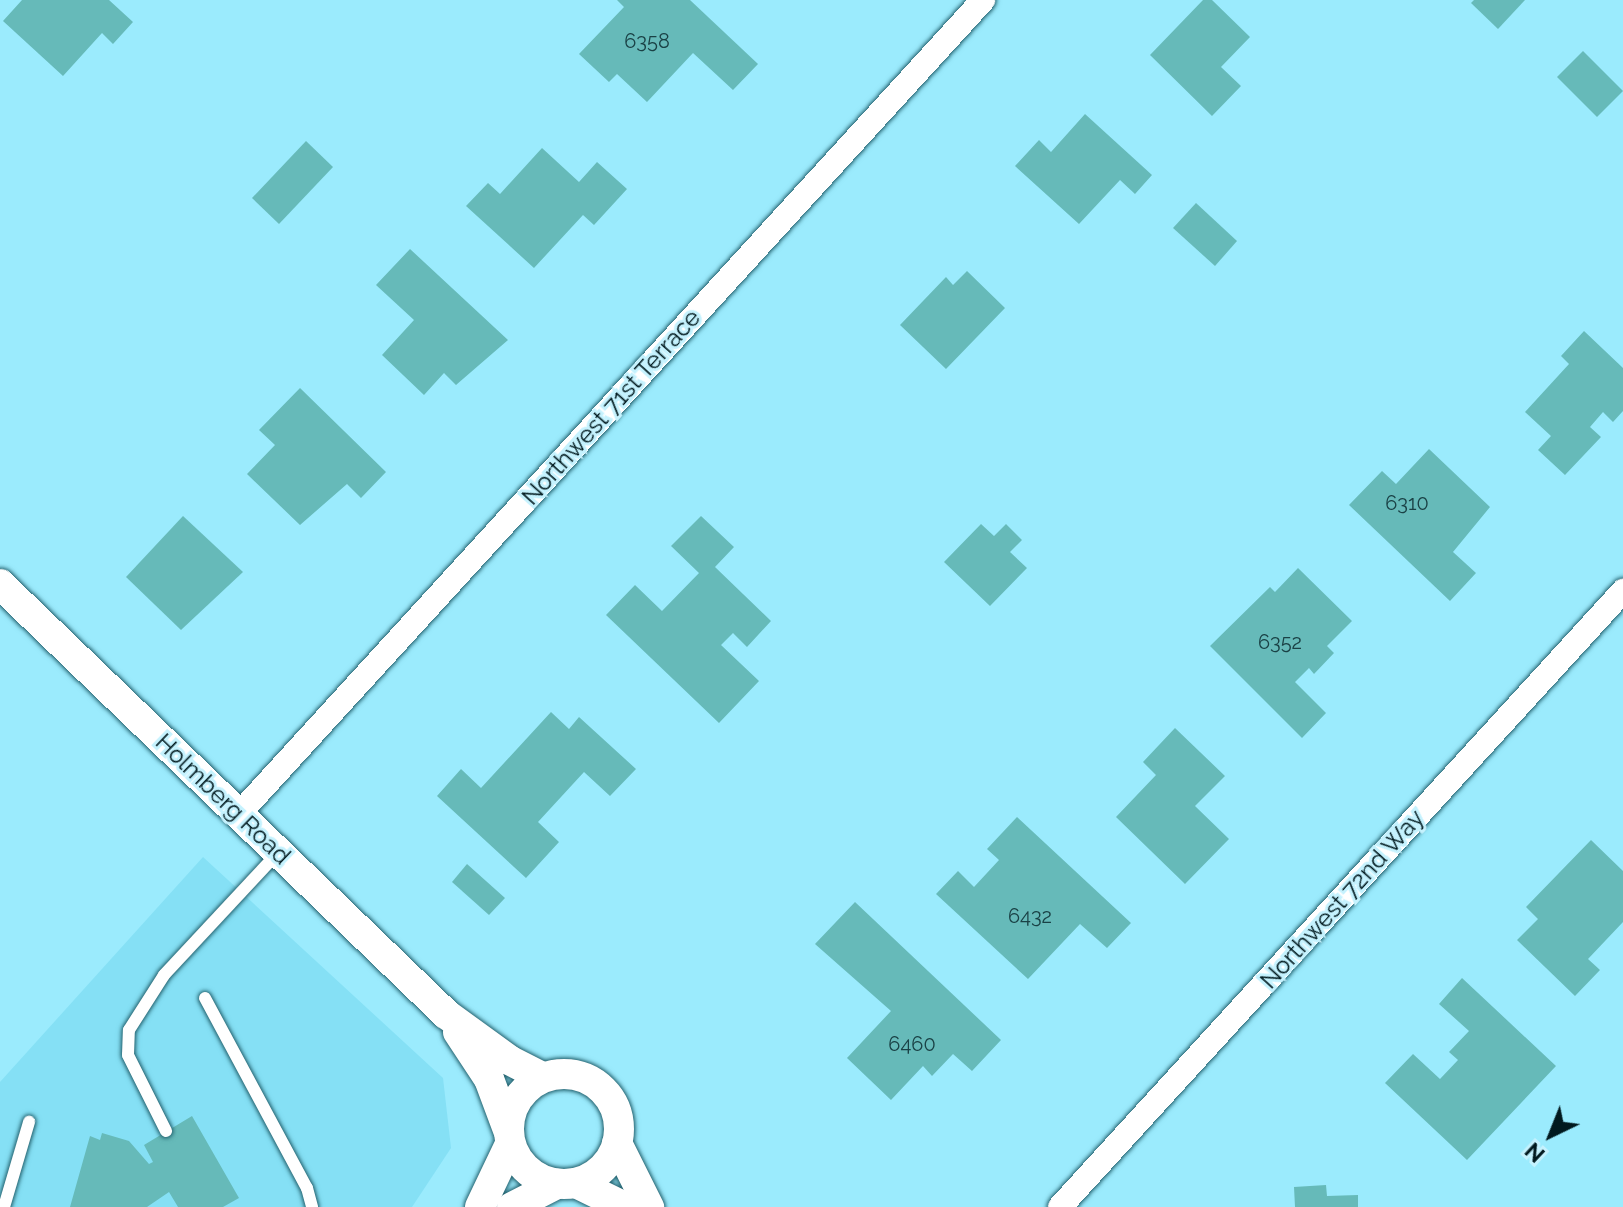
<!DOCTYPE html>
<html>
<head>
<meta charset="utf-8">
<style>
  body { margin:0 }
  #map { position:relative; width:1623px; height:1207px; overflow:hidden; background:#9bebfd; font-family:Raleway,sans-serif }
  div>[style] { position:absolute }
  .built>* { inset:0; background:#85e0f5 }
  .building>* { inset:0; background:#66bab9 }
  .roads { filter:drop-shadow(0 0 2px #23616e) drop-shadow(0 0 2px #23616e) }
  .service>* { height:12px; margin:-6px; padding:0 6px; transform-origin:6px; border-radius:6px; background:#fff }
  .minor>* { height:24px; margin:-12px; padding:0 12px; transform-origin:12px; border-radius:12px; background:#fff }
  .tertiary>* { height:30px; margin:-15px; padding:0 15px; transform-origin:15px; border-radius:15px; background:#fff }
  .tertiary>.ring { margin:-15px; padding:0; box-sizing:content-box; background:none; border:30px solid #fff; border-radius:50% }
  span { translate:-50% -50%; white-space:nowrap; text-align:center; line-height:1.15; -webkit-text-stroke:6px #c5f2fe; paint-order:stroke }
  .number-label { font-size:20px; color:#1a4145 }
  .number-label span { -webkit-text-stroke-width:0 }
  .street-label { font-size:24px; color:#01191e }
  .north { position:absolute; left:1511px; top:1095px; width:80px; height:80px; -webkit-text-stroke:6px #c5f2fe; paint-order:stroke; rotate:223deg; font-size:22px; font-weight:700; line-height:32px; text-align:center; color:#01191e }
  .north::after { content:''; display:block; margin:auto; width:28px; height:36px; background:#01191e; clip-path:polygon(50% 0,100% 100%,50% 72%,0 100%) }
</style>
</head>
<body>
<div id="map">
  <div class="built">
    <div style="clip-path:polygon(203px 857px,443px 1078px,451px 1148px,412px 1207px,0 1207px,0 1082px)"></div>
  </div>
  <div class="building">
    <div style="clip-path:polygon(22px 0,109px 0,133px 22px,113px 44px,102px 33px,63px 76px,3px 21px)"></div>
    <div style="clip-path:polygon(617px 0,690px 0,758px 64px,733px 90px,693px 53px,647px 102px,617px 74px,609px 82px,579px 54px,624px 7px)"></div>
    <div style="clip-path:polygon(1203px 0,1212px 0,1250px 37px,1221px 67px,1241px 86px,1212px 116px,1150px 55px)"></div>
    <div style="clip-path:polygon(1474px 0,1525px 0,1498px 29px,1471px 3px)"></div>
    <div style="clip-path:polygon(1583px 51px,1623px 91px,1597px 117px,1557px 77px)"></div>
    <div style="clip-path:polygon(1085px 114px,1152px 175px,1135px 194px,1120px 180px,1079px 224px,1015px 166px,1039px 140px,1051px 152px)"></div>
    <div style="clip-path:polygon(306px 141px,333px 167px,279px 224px,252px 198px)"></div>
    <div style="clip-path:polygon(542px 148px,579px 182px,597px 162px,627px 189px,594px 225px,583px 215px,534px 268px,466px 206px,488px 183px,500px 194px)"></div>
    <div style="clip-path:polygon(1196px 203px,1237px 241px,1215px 266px,1173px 228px)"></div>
    <div style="clip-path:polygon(410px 249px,508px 340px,456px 385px,444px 373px,424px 395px,382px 355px,414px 320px,376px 285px)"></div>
    <div style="clip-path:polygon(967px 271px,1005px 308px,946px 369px,900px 325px,946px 277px,953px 285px)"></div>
    <div style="clip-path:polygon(1584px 331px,1623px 368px,1623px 411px,1613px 422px,1603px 412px,1590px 427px,1601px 437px,1565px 475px,1538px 450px,1551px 436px,1525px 412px,1569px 364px,1561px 356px)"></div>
    <div style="clip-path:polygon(300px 388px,386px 472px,361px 498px,347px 484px,300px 525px,247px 474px,275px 445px,259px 430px)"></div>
    <div style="clip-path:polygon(1429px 449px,1490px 507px,1453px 552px,1476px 573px,1450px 601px,1349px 505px,1382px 471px,1396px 484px)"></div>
    <div style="clip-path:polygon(183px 516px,243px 572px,181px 630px,126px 577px)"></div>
    <div style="clip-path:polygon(701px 516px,734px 547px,715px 567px,771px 621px,747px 647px,733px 633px,721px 645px,759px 681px,719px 723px,606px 615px,635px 585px,662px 611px,699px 573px,671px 546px)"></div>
    <div style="clip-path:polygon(981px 524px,994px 536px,1006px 524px,1022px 540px,1010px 552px,1027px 568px,990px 606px,944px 562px)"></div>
    <div style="clip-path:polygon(1298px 568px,1352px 621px,1327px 646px,1334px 653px,1314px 674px,1309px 668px,1295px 682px,1326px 713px,1302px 738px,1210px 646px,1270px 587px,1275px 592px)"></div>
    <div style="clip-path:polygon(551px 712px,569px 729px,579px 717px,636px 769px,610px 796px,584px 772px,538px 822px,559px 842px,526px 878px,437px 796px,461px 769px,481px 788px)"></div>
    <div style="clip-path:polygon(1175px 728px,1225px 776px,1195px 806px,1229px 839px,1185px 884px,1116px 817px,1156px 775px,1143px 762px)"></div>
    <div style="clip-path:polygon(1017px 817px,1131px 923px,1107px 948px,1080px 924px,1028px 979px,936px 894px,958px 871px,974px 887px,999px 860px,987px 849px)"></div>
    <div style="clip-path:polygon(1591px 840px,1623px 871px,1623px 922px,1588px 959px,1600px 970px,1575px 996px,1517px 940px,1538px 919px,1526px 907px)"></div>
    <div style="clip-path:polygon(467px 864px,505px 898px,489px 915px,452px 882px)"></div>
    <div style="clip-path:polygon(855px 902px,1001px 1040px,972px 1071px,953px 1054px,932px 1076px,923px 1066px,891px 1100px,847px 1058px,891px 1011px,815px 944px)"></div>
    <div style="clip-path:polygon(1462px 978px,1556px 1066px,1467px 1160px,1385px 1083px,1413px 1054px,1440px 1079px,1458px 1060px,1449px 1052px,1469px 1031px,1439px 1004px)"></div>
    <div style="clip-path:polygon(192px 1116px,239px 1198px,223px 1207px,178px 1207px,169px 1192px,147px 1207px,70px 1207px,90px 1136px,100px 1140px,102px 1133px,129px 1141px,149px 1164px,153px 1162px,144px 1145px)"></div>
    <div style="clip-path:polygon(1326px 1185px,1327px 1196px,1358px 1195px,1358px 1207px,1295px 1207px,1294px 1187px)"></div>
  </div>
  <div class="roads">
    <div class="service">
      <div style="left:205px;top:998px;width:216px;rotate:61.8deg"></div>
      <div style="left:307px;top:1188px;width:20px;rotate:75deg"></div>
      <div style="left:166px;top:1131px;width:85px;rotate:-116.6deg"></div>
      <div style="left:128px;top:1055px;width:25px;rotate:-88deg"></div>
      <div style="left:129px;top:1030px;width:65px;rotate:-57.5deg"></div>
      <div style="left:164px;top:975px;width:166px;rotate:-47deg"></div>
      <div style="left:4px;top:1207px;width:89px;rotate:-73.6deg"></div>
    </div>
    <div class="minor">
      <div style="left:239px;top:814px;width:1103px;rotate:-47.57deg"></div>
      <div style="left:1060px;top:1207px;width:835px;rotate:-47.57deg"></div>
    </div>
    <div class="tertiary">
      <div style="left:0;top:584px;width:620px;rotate:43.95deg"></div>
      <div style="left:446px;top:1014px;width:78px;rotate:36.1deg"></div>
      <div style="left:509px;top:1060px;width:37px;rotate:27deg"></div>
      <div style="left:458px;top:1032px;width:56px;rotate:56.6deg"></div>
      <div style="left:489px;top:1079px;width:54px;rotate:69.6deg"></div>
      <div class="ring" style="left:509px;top:1074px;width:80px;height:80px"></div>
      <div style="left:617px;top:1143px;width:72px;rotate:63.4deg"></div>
      <div style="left:576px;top:1183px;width:55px;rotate:26.1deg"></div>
      <div style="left:480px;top:1207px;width:70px;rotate:-64.5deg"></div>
      <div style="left:512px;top:1207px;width:51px;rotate:-27.1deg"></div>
    </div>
  </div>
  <div class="number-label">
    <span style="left:647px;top:41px">6358</span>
    <span style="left:1407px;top:503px">6310</span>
    <span style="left:1280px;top:642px">6352</span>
    <span style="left:1030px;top:916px">6432</span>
    <span style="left:912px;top:1044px">6460</span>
  </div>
  <div class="street-label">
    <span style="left:611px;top:407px;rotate:-48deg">Northwest 71st Terrace</span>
    <span style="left:223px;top:799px;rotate:44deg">Holmberg Road</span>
    <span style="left:1342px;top:899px;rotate:-48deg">Northwest 72nd Way</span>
  </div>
  <div class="north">N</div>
</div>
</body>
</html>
